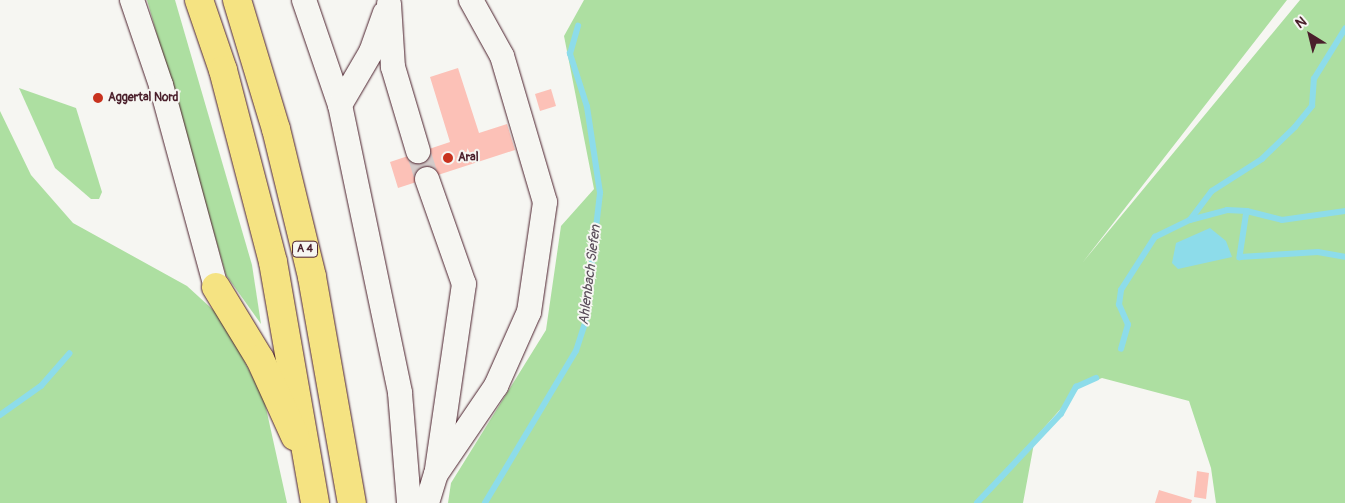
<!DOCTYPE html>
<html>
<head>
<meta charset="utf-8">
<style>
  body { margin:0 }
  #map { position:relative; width:1345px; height:503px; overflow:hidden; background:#f6f6f2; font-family:Pangolin,sans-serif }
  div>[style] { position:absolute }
  .green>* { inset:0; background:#addfa1 }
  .water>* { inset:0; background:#8ddcea }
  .stream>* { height:5.5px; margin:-2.75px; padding:0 2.75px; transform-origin:2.75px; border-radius:2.75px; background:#8ddcea }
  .building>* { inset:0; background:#fcc1b7 }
  .minor-tunnel>* { height:24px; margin-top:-12px; transform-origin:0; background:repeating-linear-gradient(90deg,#d4cbca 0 24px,transparent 0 36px) }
  .roads { filter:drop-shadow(0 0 1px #4a1f2b) drop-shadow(0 0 1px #4a1f2b) }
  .minor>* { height:24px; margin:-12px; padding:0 12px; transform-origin:12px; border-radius:12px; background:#f6f6f2 }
  .highway>* { height:28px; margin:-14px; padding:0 14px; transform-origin:14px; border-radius:14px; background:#f5e382 }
  .dots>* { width:14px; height:14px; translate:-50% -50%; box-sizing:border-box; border:2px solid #f6f6f2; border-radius:50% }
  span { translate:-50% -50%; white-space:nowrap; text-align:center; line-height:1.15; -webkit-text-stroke:4px #f6f6f2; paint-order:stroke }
  .shield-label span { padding:1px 4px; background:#f6f6f2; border:1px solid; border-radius:4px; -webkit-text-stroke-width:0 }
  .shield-label { font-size:11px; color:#4a1f2b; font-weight:700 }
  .poi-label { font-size:12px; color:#4a1f2b; font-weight:700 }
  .left { translate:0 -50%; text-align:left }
  .water-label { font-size:14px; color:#5b4e5b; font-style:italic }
  .north { position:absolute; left:1285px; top:10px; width:50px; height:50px; -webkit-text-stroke:4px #f6f6f2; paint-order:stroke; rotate:324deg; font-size:14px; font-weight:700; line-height:20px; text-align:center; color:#4a1f2b }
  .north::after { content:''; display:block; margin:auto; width:18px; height:22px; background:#4a1f2b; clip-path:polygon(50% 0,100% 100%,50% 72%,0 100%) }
</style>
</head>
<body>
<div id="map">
  <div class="green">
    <div style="clip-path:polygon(147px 0,175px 0,252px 265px,261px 324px,226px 275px)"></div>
    <div style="clip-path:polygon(584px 0,1287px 0,1083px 262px,1300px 0,1345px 0,1345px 503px,1216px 503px,1211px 468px,1189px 401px,1102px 378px,1080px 387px,1035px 438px,1023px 503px,448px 503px,451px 483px,546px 330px,561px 226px,594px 189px,564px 36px)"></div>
    <div style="clip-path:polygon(19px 88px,76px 108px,102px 192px,99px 199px,91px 199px,55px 168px)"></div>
    <div style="clip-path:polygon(0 111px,31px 175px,73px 223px,187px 286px,222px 318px,264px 399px,287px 503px,0 503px)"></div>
  </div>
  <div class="water">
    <div style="clip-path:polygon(1210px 228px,1226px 241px,1232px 257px,1178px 269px,1172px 263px,1176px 243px)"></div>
  </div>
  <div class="stream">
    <div style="left:1247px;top:211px;width:36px;rotate:14deg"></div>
    <div style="left:1282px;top:220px;width:64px;rotate:-8.1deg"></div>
    <div style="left:1190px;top:220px;width:36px;rotate:-53deg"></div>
    <div style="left:1212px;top:191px;width:59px;rotate:-32.6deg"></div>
    <div style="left:1262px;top:159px;width:46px;rotate:-44.1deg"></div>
    <div style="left:1295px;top:127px;width:27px;rotate:-51deg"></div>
    <div style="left:1312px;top:106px;width:27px;rotate:-86deg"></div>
    <div style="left:1314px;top:79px;width:59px;rotate:-58.2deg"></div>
    <div style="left:1121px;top:349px;width:25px;rotate:-74deg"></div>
    <div style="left:1128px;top:325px;width:22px;rotate:-114deg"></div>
    <div style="left:1119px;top:305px;width:15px;rotate:-82deg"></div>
    <div style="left:1121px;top:290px;width:63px;rotate:-57.3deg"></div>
    <div style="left:1155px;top:237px;width:39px;rotate:-26deg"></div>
    <div style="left:1190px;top:220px;width:38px;rotate:-15deg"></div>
    <div style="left:1227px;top:210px;width:20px;rotate:3deg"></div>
    <div style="left:1247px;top:211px;width:47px;rotate:98.7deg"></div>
    <div style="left:1240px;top:257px;width:78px;rotate:-3.7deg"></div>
    <div style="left:1318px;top:252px;width:27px;rotate:10deg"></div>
    <div style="left:0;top:415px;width:50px;rotate:-35.3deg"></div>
    <div style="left:41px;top:386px;width:43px;rotate:-48.8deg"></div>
    <div style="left:485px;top:503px;width:177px;rotate:-59.1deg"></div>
    <div style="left:576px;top:351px;width:29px;rotate:-72deg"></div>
    <div style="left:585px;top:323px;width:131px;rotate:-83.4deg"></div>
    <div style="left:600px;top:193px;width:87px;rotate:-98.6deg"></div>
    <div style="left:587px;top:107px;width:56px;rotate:-107.8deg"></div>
    <div style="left:570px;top:54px;width:29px;rotate:-74deg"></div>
    <div style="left:977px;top:503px;width:122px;rotate:-46.7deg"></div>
    <div style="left:1061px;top:414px;width:31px;rotate:-61deg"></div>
    <div style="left:1076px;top:387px;width:22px;rotate:-24deg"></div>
  </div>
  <div class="building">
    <div style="clip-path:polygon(458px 68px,479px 133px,507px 124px,515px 150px,398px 188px,390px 162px,450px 142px,430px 77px)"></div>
    <div style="clip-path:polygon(551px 89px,556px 106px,540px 111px,535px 94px)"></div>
    <div style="clip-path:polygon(1197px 471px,1209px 473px,1206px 499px,1194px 497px)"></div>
    <div style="clip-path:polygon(1159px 490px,1192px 500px,1191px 503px,1155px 503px)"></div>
  </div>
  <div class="minor-tunnel">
    <div style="left:418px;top:151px;width:29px;rotate:72deg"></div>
  </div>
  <div class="roads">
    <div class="minor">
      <div style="left:132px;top:0;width:90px;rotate:71.2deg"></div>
      <div style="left:161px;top:85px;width:209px;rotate:74.8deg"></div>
      <div style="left:304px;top:0;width:111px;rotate:71.1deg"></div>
      <div style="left:340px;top:105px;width:294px;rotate:78.2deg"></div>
      <div style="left:400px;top:393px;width:110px;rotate:85.3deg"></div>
      <div style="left:389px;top:4px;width:63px;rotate:86.4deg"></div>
      <div style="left:393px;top:67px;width:88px;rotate:73.4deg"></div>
      <div style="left:340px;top:105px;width:61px;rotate:-59.7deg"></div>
      <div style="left:371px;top:52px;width:41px;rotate:-70.3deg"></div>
      <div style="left:427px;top:179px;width:111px;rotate:70.6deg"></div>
      <div style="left:464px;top:284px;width:188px;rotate:98.3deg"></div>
      <div style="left:427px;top:503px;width:30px;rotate:-73deg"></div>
      <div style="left:436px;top:474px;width:107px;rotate:-55.7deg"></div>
      <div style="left:496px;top:386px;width:81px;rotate:-66deg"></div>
      <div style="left:529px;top:312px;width:111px;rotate:-81.7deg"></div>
      <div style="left:545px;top:202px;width:152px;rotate:-106.4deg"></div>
      <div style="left:502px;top:56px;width:64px;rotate:-119deg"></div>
    </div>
    <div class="highway">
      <div style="left:199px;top:0;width:74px;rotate:71.1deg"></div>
      <div style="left:223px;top:70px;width:198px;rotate:75.4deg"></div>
      <div style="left:273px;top:262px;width:245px;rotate:80.1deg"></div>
      <div style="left:237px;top:0;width:135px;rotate:73.2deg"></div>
      <div style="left:276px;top:129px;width:152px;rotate:76.3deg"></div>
      <div style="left:312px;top:277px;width:230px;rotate:80deg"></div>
      <div style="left:216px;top:287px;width:84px;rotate:58.6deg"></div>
      <div style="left:260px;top:359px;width:85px;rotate:65.6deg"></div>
    </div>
  </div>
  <div class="dots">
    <div style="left:98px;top:98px;background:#c8321e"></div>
    <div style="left:448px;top:158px;background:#c8321e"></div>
  </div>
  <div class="shield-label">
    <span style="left:305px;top:249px">A 4</span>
  </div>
  <div class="poi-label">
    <span class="left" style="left:108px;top:98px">Aggertal Nord</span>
    <span class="left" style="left:458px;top:158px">Aral</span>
  </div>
  <div class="water-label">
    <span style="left:590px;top:275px;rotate:-83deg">Ahlenbach Siefen</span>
  </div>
  <div class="north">N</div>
</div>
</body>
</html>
